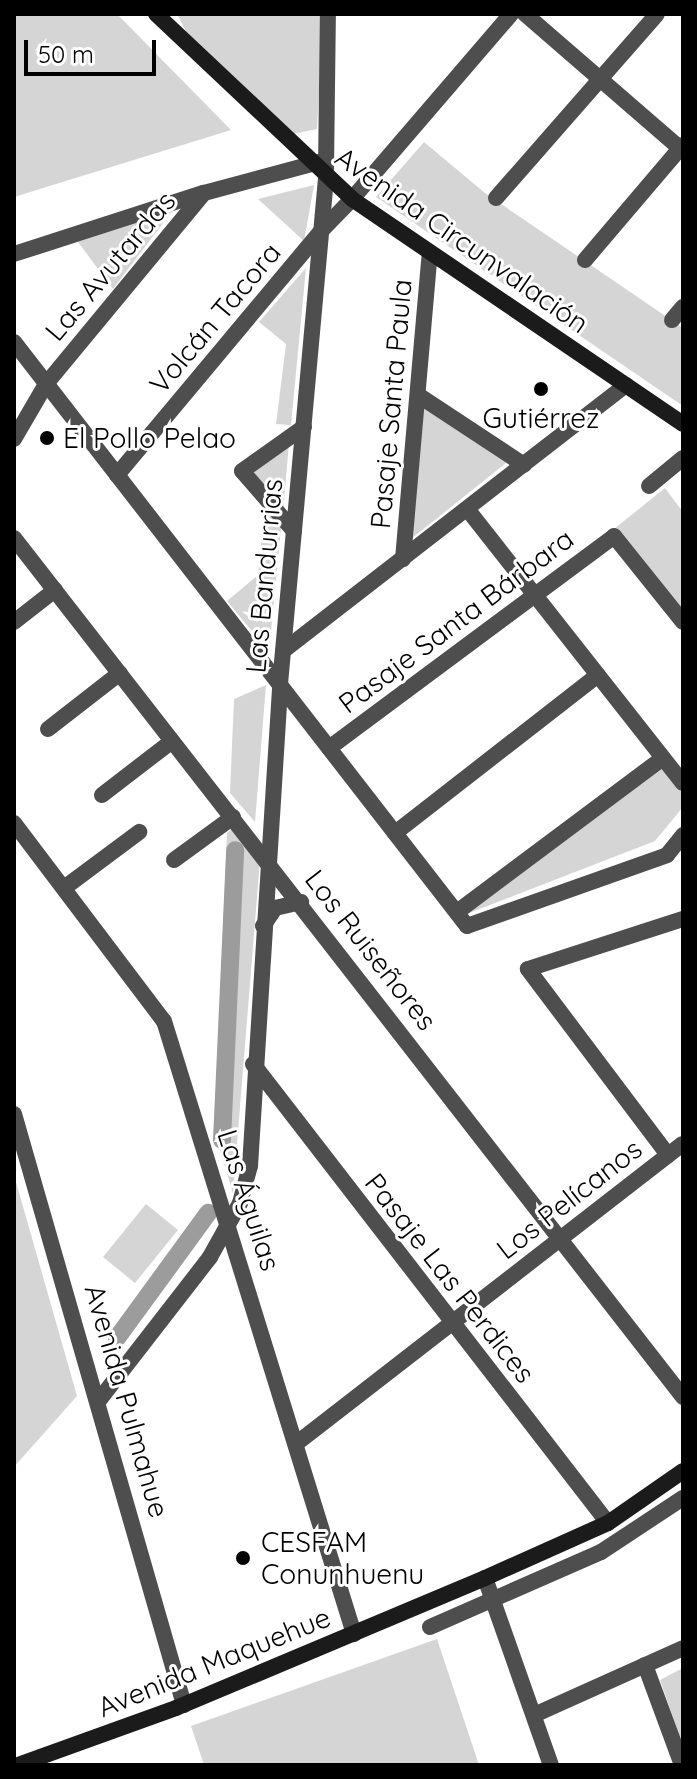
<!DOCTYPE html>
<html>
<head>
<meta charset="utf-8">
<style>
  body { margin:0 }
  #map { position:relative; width:697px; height:1779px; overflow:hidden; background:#fff; font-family:Quicksand,sans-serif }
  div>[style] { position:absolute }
  .green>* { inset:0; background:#d5d5d5 }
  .canal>* { height:18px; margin:-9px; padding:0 9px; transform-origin:9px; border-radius:9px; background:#9c9c9c }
  .minor>* { height:16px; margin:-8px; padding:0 8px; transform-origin:8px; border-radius:8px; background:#4e4e4e }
  .tertiary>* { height:16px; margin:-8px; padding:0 8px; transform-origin:8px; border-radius:8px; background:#4e4e4e }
  .secondary>* { height:16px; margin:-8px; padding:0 8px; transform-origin:8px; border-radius:8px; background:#1b1b1b }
  .dots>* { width:22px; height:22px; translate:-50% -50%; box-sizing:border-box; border:4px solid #fff; border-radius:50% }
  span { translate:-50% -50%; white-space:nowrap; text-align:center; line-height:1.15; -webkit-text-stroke:6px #fff; paint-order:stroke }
  .street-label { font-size:28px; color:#000 }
  .poi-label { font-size:28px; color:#000 }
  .left { translate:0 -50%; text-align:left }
  .frame { position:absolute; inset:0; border:16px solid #000; pointer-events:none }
  .scale { position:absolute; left:24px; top:40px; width:132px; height:36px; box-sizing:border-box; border:4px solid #000; border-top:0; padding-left:10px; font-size:24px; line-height:28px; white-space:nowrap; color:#000; -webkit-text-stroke:6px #fff; paint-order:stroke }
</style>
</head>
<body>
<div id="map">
  <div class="green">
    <div style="clip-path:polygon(14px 14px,117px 14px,231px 130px,14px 197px)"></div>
    <div style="clip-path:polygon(177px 14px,323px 14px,317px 129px,288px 135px,189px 37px)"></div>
    <div style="clip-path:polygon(424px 142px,485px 193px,683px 328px,683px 406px,376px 197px)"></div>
    <div style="clip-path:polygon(314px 185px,304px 241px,258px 199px)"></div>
    <div style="clip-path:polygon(173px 210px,113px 289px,78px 242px)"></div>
    <div style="clip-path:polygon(306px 268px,291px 425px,276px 424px,286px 344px,259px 322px)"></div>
    <div style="clip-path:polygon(424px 407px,506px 463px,411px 539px)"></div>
    <div style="clip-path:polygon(289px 443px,283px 512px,251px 469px)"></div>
    <div style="clip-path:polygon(665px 488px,683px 512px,683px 616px,614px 529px)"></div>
    <div style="clip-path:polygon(265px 508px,281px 528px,269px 652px,227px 601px,258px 575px)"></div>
    <div style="clip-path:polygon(266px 685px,255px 822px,230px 793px,234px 699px)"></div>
    <div style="clip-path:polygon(661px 766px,683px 792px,683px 807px,655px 841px,469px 913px)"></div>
    <div style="clip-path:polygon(234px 827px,260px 860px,233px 1193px,215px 1134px,227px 833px)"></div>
    <div style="clip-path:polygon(14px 1175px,77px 1396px,14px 1467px)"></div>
    <div style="clip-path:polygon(146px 1204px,178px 1230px,135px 1283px,103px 1257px)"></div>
    <div style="clip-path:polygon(437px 1639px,479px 1765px,204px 1765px,191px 1726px)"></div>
    <div style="clip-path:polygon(683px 1668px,683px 1745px,660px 1680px)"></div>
  </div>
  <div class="canal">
    <div style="left:222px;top:1140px;width:290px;rotate:-87.4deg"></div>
    <div style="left:117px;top:1338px;width:155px;rotate:-53.9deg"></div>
  </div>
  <div class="minor">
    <div style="left:525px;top:14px;width:209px;rotate:40.9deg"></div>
    <div style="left:326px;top:169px;width:155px;rotate:-89.3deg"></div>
    <div style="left:496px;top:198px;width:244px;rotate:-48.8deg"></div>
    <div style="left:352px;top:199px;width:244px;rotate:-49.3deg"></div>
    <div style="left:14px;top:254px;width:199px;rotate:-17.9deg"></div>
    <div style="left:585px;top:260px;width:151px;rotate:-49.6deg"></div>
    <div style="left:672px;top:320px;width:17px;rotate:-50deg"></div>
    <div style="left:14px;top:342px;width:739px;rotate:52.2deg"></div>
    <div style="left:467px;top:926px;width:212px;rotate:-19.5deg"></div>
    <div style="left:667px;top:855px;width:26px;rotate:-51deg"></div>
    <div style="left:418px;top:395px;width:127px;rotate:33.4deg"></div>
    <div style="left:14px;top:439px;width:64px;rotate:-59.8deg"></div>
    <div style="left:46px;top:384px;width:248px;rotate:-50.4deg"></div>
    <div style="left:204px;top:193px;width:126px;rotate:-15.1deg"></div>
    <div style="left:117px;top:475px;width:319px;rotate:-50.1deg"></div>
    <div style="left:649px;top:486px;width:44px;rotate:-39.5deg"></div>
    <div style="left:468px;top:510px;width:347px;rotate:51.8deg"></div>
    <div style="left:294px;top:531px;width:79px;rotate:-130.9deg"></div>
    <div style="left:242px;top:471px;width:76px;rotate:-35.4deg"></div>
    <div style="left:14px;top:538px;width:1089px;rotate:52.09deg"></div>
    <div style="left:403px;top:559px;width:307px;rotate:-85deg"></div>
    <div style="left:14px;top:622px;width:52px;rotate:-38deg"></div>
    <div style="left:283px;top:651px;width:434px;rotate:-37.8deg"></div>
    <div style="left:48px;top:729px;width:91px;rotate:-37.9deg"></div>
    <div style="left:329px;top:748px;width:355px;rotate:-36.6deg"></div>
    <div style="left:614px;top:536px;width:110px;rotate:51.3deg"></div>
    <div style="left:102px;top:795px;width:88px;rotate:-37.6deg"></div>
    <div style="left:14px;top:823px;width:248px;rotate:52.9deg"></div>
    <div style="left:164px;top:1021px;width:642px;rotate:72.78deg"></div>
    <div style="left:395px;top:833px;width:257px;rotate:-37.9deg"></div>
    <div style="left:174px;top:860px;width:73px;rotate:-36.1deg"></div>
    <div style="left:64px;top:888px;width:94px;rotate:-36.7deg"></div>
    <div style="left:457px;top:912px;width:257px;rotate:-36.8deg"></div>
    <div style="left:253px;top:1064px;width:580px;rotate:52.28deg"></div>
    <div style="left:668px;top:1155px;width:233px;rotate:-127deg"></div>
    <div style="left:528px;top:969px;width:163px;rotate:-17.9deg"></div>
    <div style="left:297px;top:1443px;width:488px;rotate:-37.8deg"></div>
    <div style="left:485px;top:1578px;width:198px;rotate:70.6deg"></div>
    <div style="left:430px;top:1627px;width:187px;rotate:-23.7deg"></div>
    <div style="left:601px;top:1552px;width:98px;rotate:-33.4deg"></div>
    <div style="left:645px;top:1665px;width:107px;rotate:69.7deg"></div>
    <div style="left:534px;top:1715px;width:163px;rotate:-24.2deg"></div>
  </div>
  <div class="tertiary">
    <div style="left:322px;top:230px;width:43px;rotate:-45.9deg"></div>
    <div style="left:263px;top:926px;width:22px;rotate:-56deg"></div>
    <div style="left:275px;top:908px;width:27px;rotate:-13deg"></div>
    <div style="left:14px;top:1114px;width:615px;rotate:73.95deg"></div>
    <div style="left:100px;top:1399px;width:180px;rotate:-52.2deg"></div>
    <div style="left:210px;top:1257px;width:62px;rotate:-60.9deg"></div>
    <div style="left:240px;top:1203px;width:38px;rotate:-75deg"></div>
    <div style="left:250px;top:1166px;width:483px;rotate:-86.4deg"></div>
    <div style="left:280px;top:684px;width:507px;rotate:-84.8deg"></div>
  </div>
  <div class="secondary">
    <div style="left:156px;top:14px;width:270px;rotate:43.3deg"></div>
    <div style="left:352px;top:199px;width:400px;rotate:34.2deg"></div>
    <div style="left:18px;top:1765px;width:168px;rotate:-19.8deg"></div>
    <div style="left:176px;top:1708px;width:335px;rotate:-22.8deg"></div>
    <div style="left:485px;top:1578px;width:135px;rotate:-24.1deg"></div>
    <div style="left:608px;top:1523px;width:91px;rotate:-34.7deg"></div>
  </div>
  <div class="dots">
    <div style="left:541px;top:389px;background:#000"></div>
    <div style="left:47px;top:438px;background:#000"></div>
    <div style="left:243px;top:1558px;background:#000"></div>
  </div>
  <div class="street-label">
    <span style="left:462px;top:240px;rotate:35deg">Avenida Circunvalación</span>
    <span style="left:110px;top:266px;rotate:-50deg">Las Avutardas</span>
    <span style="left:215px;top:318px;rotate:-50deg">Volcán Tacora</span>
    <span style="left:391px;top:404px;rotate:-85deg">Pasaje Santa Paula</span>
    <span style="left:264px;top:576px;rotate:-85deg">Las Bandurrias</span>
    <span style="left:456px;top:621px;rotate:-37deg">Pasaje Santa Bárbara</span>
    <span style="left:371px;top:950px;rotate:52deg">Los Ruiseñores</span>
    <span style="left:569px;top:1199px;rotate:-38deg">Los Pelícanos</span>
    <span style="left:249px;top:1200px;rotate:72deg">Las Águilas</span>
    <span style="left:450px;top:1278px;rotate:52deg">Pasaje Las Perdices</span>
    <span style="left:127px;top:1401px;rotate:74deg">Avenida Pulmahue</span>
    <span style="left:214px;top:1662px;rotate:-22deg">Avenida Maquehue</span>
  </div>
  <div class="poi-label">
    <span style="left:541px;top:418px">Gutiérrez</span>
    <span class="left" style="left:63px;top:438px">El Pollo Pelao</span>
    <span class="left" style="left:261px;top:1558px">CESFAM<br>Conunhuenu</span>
  </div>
  <div class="frame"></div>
  <div class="scale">50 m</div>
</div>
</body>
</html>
